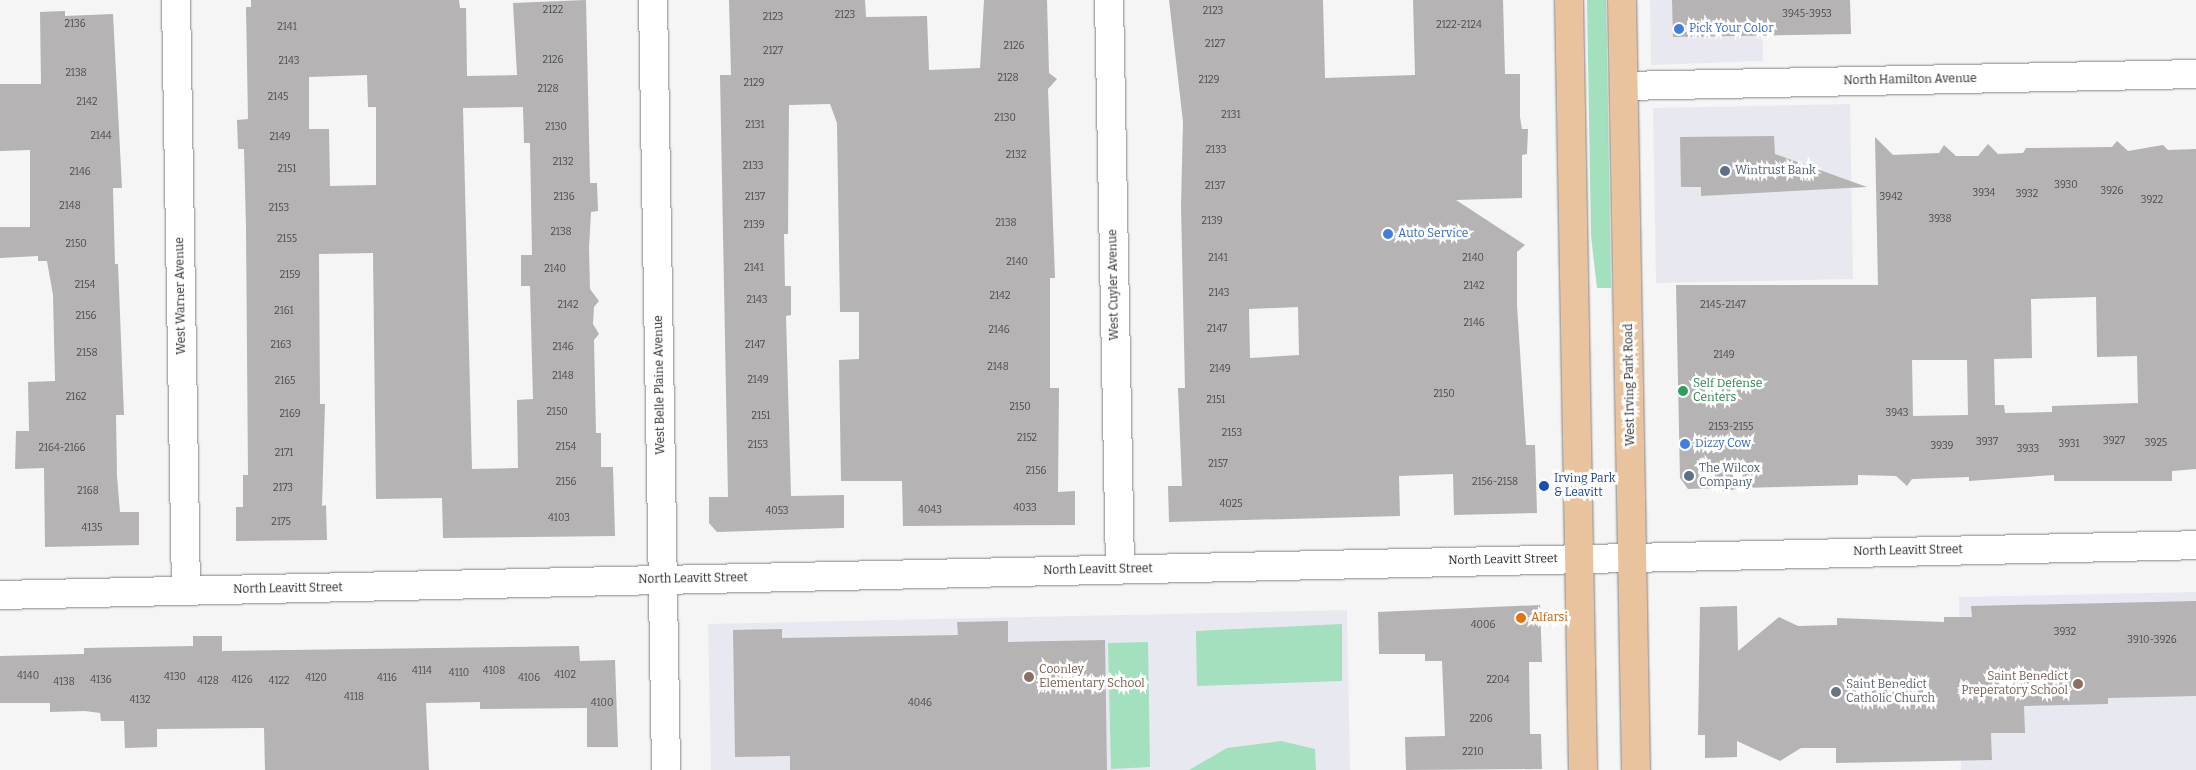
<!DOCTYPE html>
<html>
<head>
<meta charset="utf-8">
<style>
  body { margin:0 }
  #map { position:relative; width:2196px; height:770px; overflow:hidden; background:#f5f5f6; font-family:Bitter,serif }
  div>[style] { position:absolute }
  .built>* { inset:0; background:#e8e8f1 }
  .green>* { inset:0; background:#a2e0be }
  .building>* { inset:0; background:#b5b3b4 }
  .roads { filter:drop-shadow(0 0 1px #848486) drop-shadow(0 0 1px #848486) }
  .minor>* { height:28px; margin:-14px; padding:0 14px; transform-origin:14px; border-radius:14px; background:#fff }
  .major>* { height:28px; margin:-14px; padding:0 14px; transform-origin:14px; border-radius:14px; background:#e8c39e }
  .dots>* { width:14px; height:14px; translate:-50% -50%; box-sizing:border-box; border:2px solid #fff; border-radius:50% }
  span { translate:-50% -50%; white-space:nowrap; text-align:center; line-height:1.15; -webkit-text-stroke:5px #fff; paint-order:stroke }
  .number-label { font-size:10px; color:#4c4c4c }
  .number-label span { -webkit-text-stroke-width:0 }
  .shop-label { font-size:12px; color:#366cbe }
  .left { translate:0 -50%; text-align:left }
  .street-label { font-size:12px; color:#29292a }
  .service-label { font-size:12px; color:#4e5e75 }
  .leisure-label { font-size:12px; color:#27864d }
  .transit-label { font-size:12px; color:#164399 }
  .food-label { font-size:12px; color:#c56008 }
  .education-label { font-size:12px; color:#785e54 }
  .right { translate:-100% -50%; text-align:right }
  .worship-label { font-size:12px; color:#5b616d }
</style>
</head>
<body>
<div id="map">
  <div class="built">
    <div style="clip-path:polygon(1650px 0,1762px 0,1763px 61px,1651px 65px)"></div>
    <div style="clip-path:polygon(1850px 104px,1853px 279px,1656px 283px,1653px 108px)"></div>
    <div style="clip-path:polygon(2196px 592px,2196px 770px,1961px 770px,1959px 597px)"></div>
    <div style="clip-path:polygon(1347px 610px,1350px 770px,711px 770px,708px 624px)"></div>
  </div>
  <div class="green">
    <div style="clip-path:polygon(1587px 0,1606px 0,1611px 288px,1597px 288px,1591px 236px)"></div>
    <div style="clip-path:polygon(1342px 624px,1342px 681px,1197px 686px,1196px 631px)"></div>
    <div style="clip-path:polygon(1148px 642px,1150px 767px,1111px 769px,1108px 643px)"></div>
    <div style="clip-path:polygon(1281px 741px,1315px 749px,1316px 770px,1189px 770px,1227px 748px)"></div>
  </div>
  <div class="building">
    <div style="clip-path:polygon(evenodd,251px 0,459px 0,460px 8px,466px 8px,467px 76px,517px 75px,513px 3px,586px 0,590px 183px,597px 183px,598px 211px,591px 212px,589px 248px,590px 289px,599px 301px,594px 307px,593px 324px,599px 334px,594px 340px,596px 433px,601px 433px,601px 467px,613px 467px,615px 536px,443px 538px,442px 498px,376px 499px,373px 253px,319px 254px,320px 404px,325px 404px,322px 506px,326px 505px,327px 540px,236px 541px,236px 507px,243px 507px,243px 475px,248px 475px,246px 227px,244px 149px,238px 149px,237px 120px,248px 119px,246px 7px,251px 7px,251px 0,367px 75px,368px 107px,376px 107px,376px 185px,330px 186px,329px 129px,309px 129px,309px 77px,367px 75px,251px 0,523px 107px,524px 143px,530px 143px,532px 255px,521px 255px,521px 286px,530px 286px,533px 399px,517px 400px,518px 468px,472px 469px,463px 108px,523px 107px)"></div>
    <div style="clip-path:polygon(729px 0,865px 0,866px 17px,927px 16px,929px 70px,980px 68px,984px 0,1047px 0,1049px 73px,1057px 79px,1048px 89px,1055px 278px,1050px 278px,1050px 388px,1059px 388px,1058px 492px,1075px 491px,1075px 525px,903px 526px,902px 481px,841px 481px,839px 360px,859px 359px,859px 312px,840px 312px,837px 123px,830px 104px,789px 105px,788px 234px,784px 234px,785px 286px,791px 286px,791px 315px,786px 316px,791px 496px,844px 495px,844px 528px,717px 532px,709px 523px,709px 497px,728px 497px,720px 75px,731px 75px)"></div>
    <div style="clip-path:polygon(evenodd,1169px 0,1323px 0,1325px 78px,1415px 75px,1413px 0,1503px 0,1505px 74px,1520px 74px,1520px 117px,1522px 129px,1528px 129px,1527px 154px,1522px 155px,1522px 198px,1456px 200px,1525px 245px,1517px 252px,1517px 305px,1526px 445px,1535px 445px,1537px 513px,1454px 515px,1453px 474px,1399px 476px,1400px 516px,1169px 522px,1168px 486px,1182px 486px,1178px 388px,1185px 388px,1181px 206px,1183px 122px,1169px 0,1298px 307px,1299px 355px,1250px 358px,1249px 309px,1298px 307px)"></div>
    <div style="clip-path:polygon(1672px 0,1850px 0,1851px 34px,1673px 37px)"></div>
    <div style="clip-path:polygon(65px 11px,65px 16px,113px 14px,122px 188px,113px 188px,115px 264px,118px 264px,124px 415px,116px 415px,117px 476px,120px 512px,139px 512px,139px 545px,45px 547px,44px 468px,15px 469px,16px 431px,29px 431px,28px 382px,55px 381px,53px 295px,47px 261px,38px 261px,38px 256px,0 258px,0 227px,30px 227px,30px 150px,0 151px,0 84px,41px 84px,40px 12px)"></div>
    <div style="clip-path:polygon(1774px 136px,1775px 154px,1867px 187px,1701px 196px,1701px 187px,1681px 187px,1680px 137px)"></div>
    <div style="clip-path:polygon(evenodd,1875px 137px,1893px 155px,1939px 153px,1944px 145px,1956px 156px,1978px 156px,1988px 144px,1998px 154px,2023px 153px,2026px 148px,2112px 147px,2117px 141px,2128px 151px,2163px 145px,2168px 150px,2196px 149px,2196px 469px,2172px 471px,2172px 481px,2054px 481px,2054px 475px,1969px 481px,1969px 477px,1912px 479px,1907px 486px,1896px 476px,1858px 475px,1858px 485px,1740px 488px,1723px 492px,1718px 488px,1688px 489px,1680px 478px,1676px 285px,1878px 285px,1875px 137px,2096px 297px,2097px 357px,2137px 356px,2138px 403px,2052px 406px,2052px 412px,2005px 413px,2004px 405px,1995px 405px,1994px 359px,2032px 358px,2031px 299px,2096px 297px,1875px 137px,1912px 360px,1967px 360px,1968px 415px,1913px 416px,1912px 360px)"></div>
    <div style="clip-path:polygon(2196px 601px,2196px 696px,2108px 698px,2108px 704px,2024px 706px,2025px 733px,1991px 733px,1992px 760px,1836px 763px,1836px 748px,1801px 748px,1780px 761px,1737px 741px,1737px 757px,1705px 758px,1705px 735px,1698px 735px,1700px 607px,1737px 606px,1738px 651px,1779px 617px,1798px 626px,1837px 625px,1837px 618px,1944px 622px,1944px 617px,1972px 617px,1971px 606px)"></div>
    <div style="clip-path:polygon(1540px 605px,1542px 662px,1529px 662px,1530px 734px,1541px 734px,1542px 769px,1406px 770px,1405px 737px,1445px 736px,1442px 661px,1425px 661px,1425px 654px,1379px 654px,1378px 612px)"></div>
    <div style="clip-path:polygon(1008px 621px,1008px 642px,1105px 640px,1107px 770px,790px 770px,790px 756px,735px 757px,733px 630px,782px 629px,782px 638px,958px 635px,957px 622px)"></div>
    <div style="clip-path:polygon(193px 636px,222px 636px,222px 651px,579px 646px,580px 661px,615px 660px,618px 747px,587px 747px,587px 708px,480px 709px,480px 702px,426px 703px,429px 770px,265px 770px,264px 728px,157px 729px,157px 747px,125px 748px,124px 721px,101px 721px,100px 713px,85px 711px,50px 712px,50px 703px,0 703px,0 656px,84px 654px,84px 648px,193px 646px)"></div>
  </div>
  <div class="roads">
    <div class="minor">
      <div style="left:176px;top:0;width:591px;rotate:89.03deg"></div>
      <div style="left:653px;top:0;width:770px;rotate:89.03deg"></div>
      <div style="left:1109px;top:0;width:569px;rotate:88.89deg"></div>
      <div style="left:1624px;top:86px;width:572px;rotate:-1.2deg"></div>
      <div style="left:0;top:595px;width:2197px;rotate:-1.3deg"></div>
    </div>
    <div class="major">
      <div style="left:1569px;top:0;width:770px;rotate:88.96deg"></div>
      <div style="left:1622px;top:0;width:770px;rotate:88.96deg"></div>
    </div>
  </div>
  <div class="dots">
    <div style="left:1679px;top:29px;background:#3f7fe0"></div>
    <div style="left:1725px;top:171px;background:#5c6f8a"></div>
    <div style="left:1388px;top:234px;background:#3f7fe0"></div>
    <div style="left:1683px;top:391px;background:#2e9e5b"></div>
    <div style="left:1685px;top:444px;background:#3f7fe0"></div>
    <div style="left:1689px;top:476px;background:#5c6f8a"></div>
    <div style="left:1544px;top:486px;background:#1a4fb4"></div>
    <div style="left:1521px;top:618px;background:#e8710a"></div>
    <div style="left:1029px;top:677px;background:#8d6e63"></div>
    <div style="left:2078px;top:684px;background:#8d6e63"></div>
    <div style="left:1836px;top:692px;background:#6b7280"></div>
  </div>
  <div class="number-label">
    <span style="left:553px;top:11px">2122</span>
    <span style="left:1213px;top:12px">2123</span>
    <span style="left:1807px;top:15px">3945-3953</span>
    <span style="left:845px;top:16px">2123</span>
    <span style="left:773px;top:18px">2123</span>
    <span style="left:75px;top:25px">2136</span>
    <span style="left:1459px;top:26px">2122-2124</span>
    <span style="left:287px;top:28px">2141</span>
    <span style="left:1215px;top:45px">2127</span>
    <span style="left:1014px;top:47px">2126</span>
    <span style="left:773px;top:52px">2127</span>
    <span style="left:553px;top:61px">2126</span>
    <span style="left:289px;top:62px">2143</span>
    <span style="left:76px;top:74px">2138</span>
    <span style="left:1008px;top:79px">2128</span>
    <span style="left:1209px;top:81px">2129</span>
    <span style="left:754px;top:84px">2129</span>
    <span style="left:548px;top:90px">2128</span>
    <span style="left:278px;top:98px">2145</span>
    <span style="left:87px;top:103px">2142</span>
    <span style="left:1231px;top:116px">2131</span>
    <span style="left:1005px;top:119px">2130</span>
    <span style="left:755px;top:126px">2131</span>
    <span style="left:556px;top:128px">2130</span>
    <span style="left:101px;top:137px">2144</span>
    <span style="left:280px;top:138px">2149</span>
    <span style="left:1216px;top:151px">2133</span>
    <span style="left:1016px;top:156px">2132</span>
    <span style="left:563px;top:163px">2132</span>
    <span style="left:753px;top:167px">2133</span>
    <span style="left:287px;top:170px">2151</span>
    <span style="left:80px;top:173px">2146</span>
    <span style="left:2066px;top:186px">3930</span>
    <span style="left:1215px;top:187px">2137</span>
    <span style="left:2112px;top:192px">3926</span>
    <span style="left:1984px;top:194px">3934</span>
    <span style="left:2027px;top:195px">3932</span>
    <span style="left:564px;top:198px">2136</span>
    <span style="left:755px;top:198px">2137</span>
    <span style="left:1891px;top:198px">3942</span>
    <span style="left:2152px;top:201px">3922</span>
    <span style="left:70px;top:207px">2148</span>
    <span style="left:279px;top:209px">2153</span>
    <span style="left:1940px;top:220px">3938</span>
    <span style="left:1212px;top:222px">2139</span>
    <span style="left:1006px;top:224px">2138</span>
    <span style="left:754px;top:226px">2139</span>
    <span style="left:561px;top:233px">2138</span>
    <span style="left:287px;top:240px">2155</span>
    <span style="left:76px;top:245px">2150</span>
    <span style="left:1218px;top:259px">2141</span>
    <span style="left:1473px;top:259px">2140</span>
    <span style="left:1017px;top:263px">2140</span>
    <span style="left:754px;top:269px">2141</span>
    <span style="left:555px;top:270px">2140</span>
    <span style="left:290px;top:276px">2159</span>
    <span style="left:85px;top:286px">2154</span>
    <span style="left:1474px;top:287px">2142</span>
    <span style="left:1219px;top:294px">2143</span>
    <span style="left:1000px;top:297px">2142</span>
    <span style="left:757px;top:301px">2143</span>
    <span style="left:568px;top:306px">2142</span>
    <span style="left:1723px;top:306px">2145-2147</span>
    <span style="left:284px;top:312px">2161</span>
    <span style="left:86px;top:317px">2156</span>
    <span style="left:1474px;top:324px">2146</span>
    <span style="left:1217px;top:330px">2147</span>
    <span style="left:999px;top:331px">2146</span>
    <span style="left:281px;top:346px">2163</span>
    <span style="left:755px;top:346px">2147</span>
    <span style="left:563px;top:348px">2146</span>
    <span style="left:87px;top:354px">2158</span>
    <span style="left:1724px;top:356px">2149</span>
    <span style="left:998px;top:368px">2148</span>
    <span style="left:1220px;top:370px">2149</span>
    <span style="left:563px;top:377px">2148</span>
    <span style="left:758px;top:381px">2149</span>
    <span style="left:285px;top:382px">2165</span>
    <span style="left:1444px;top:395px">2150</span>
    <span style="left:76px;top:398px">2162</span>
    <span style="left:1216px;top:401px">2151</span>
    <span style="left:1020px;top:408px">2150</span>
    <span style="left:557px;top:413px">2150</span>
    <span style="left:1897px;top:414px">3943</span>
    <span style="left:290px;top:415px">2169</span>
    <span style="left:761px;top:417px">2151</span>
    <span style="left:1731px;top:428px">2153-2155</span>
    <span style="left:1232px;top:434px">2153</span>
    <span style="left:1027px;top:439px">2152</span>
    <span style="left:2114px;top:442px">3927</span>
    <span style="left:1987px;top:443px">3937</span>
    <span style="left:2156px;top:444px">3925</span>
    <span style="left:2069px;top:445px">3931</span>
    <span style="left:758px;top:446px">2153</span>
    <span style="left:1942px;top:447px">3939</span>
    <span style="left:566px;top:448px">2154</span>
    <span style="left:62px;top:449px">2164-2166</span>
    <span style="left:2028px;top:450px">3933</span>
    <span style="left:284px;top:454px">2171</span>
    <span style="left:1218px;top:465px">2157</span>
    <span style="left:1036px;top:472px">2156</span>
    <span style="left:566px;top:483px">2156</span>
    <span style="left:1495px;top:483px">2156-2158</span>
    <span style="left:283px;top:489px">2173</span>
    <span style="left:88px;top:492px">2168</span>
    <span style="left:1231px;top:505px">4025</span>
    <span style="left:1025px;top:509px">4033</span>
    <span style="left:930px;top:511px">4043</span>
    <span style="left:777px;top:512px">4053</span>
    <span style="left:559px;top:519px">4103</span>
    <span style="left:281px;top:523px">2175</span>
    <span style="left:92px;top:529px">4135</span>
    <span style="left:1483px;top:626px">4006</span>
    <span style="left:2065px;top:633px">3932</span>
    <span style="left:2152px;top:641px">3910-3926</span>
    <span style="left:422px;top:672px">4114</span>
    <span style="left:494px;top:672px">4108</span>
    <span style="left:459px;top:674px">4110</span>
    <span style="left:565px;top:676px">4102</span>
    <span style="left:28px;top:677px">4140</span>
    <span style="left:175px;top:678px">4130</span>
    <span style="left:316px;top:679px">4120</span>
    <span style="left:387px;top:679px">4116</span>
    <span style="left:529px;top:679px">4106</span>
    <span style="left:101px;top:681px">4136</span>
    <span style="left:242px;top:681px">4126</span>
    <span style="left:1498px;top:681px">2204</span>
    <span style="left:208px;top:682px">4128</span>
    <span style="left:279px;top:682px">4122</span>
    <span style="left:64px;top:683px">4138</span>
    <span style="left:354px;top:698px">4118</span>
    <span style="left:140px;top:701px">4132</span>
    <span style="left:602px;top:704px">4100</span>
    <span style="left:920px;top:704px">4046</span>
    <span style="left:1481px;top:720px">2206</span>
    <span style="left:1473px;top:753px">2210</span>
  </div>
  <div class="shop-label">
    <span class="left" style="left:1689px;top:29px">Pick Your Color</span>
    <span class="left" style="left:1398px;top:234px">Auto Service</span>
    <span class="left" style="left:1695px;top:444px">Dizzy Cow</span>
  </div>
  <div class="street-label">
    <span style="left:1910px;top:80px;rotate:-1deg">North Hamilton Avenue</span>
    <span style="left:1114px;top:285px;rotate:-91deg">West Cuyler Avenue</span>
    <span style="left:181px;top:296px;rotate:-91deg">West Warner Avenue</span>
    <span style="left:660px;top:385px;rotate:-91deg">West Belle Plaine Avenue</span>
    <span style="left:1630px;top:385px;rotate:-91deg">West Irving Park Road</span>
    <span style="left:1908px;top:551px;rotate:-1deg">North Leavitt Street</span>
    <span style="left:1503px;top:560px;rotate:-1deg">North Leavitt Street</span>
    <span style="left:1098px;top:570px;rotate:-1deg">North Leavitt Street</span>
    <span style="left:693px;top:579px;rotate:-1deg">North Leavitt Street</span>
    <span style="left:288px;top:589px;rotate:-1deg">North Leavitt Street</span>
  </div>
  <div class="service-label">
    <span class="left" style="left:1735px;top:171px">Wintrust Bank</span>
    <span class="left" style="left:1699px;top:476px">The Wilcox<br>Company</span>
  </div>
  <div class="leisure-label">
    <span class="left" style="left:1693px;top:391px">Self Defense<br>Centers</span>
  </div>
  <div class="transit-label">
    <span class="left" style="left:1554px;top:486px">Irving Park<br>&amp; Leavitt</span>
  </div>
  <div class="food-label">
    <span class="left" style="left:1531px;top:618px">Alfarsi</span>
  </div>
  <div class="education-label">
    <span class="left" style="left:1039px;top:677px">Coonley<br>Elementary School</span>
    <span class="right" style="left:2068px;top:684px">Saint Benedict<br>Preperatory School</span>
  </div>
  <div class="worship-label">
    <span class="left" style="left:1846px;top:692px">Saint Benedict<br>Catholic Church</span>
  </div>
</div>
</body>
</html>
